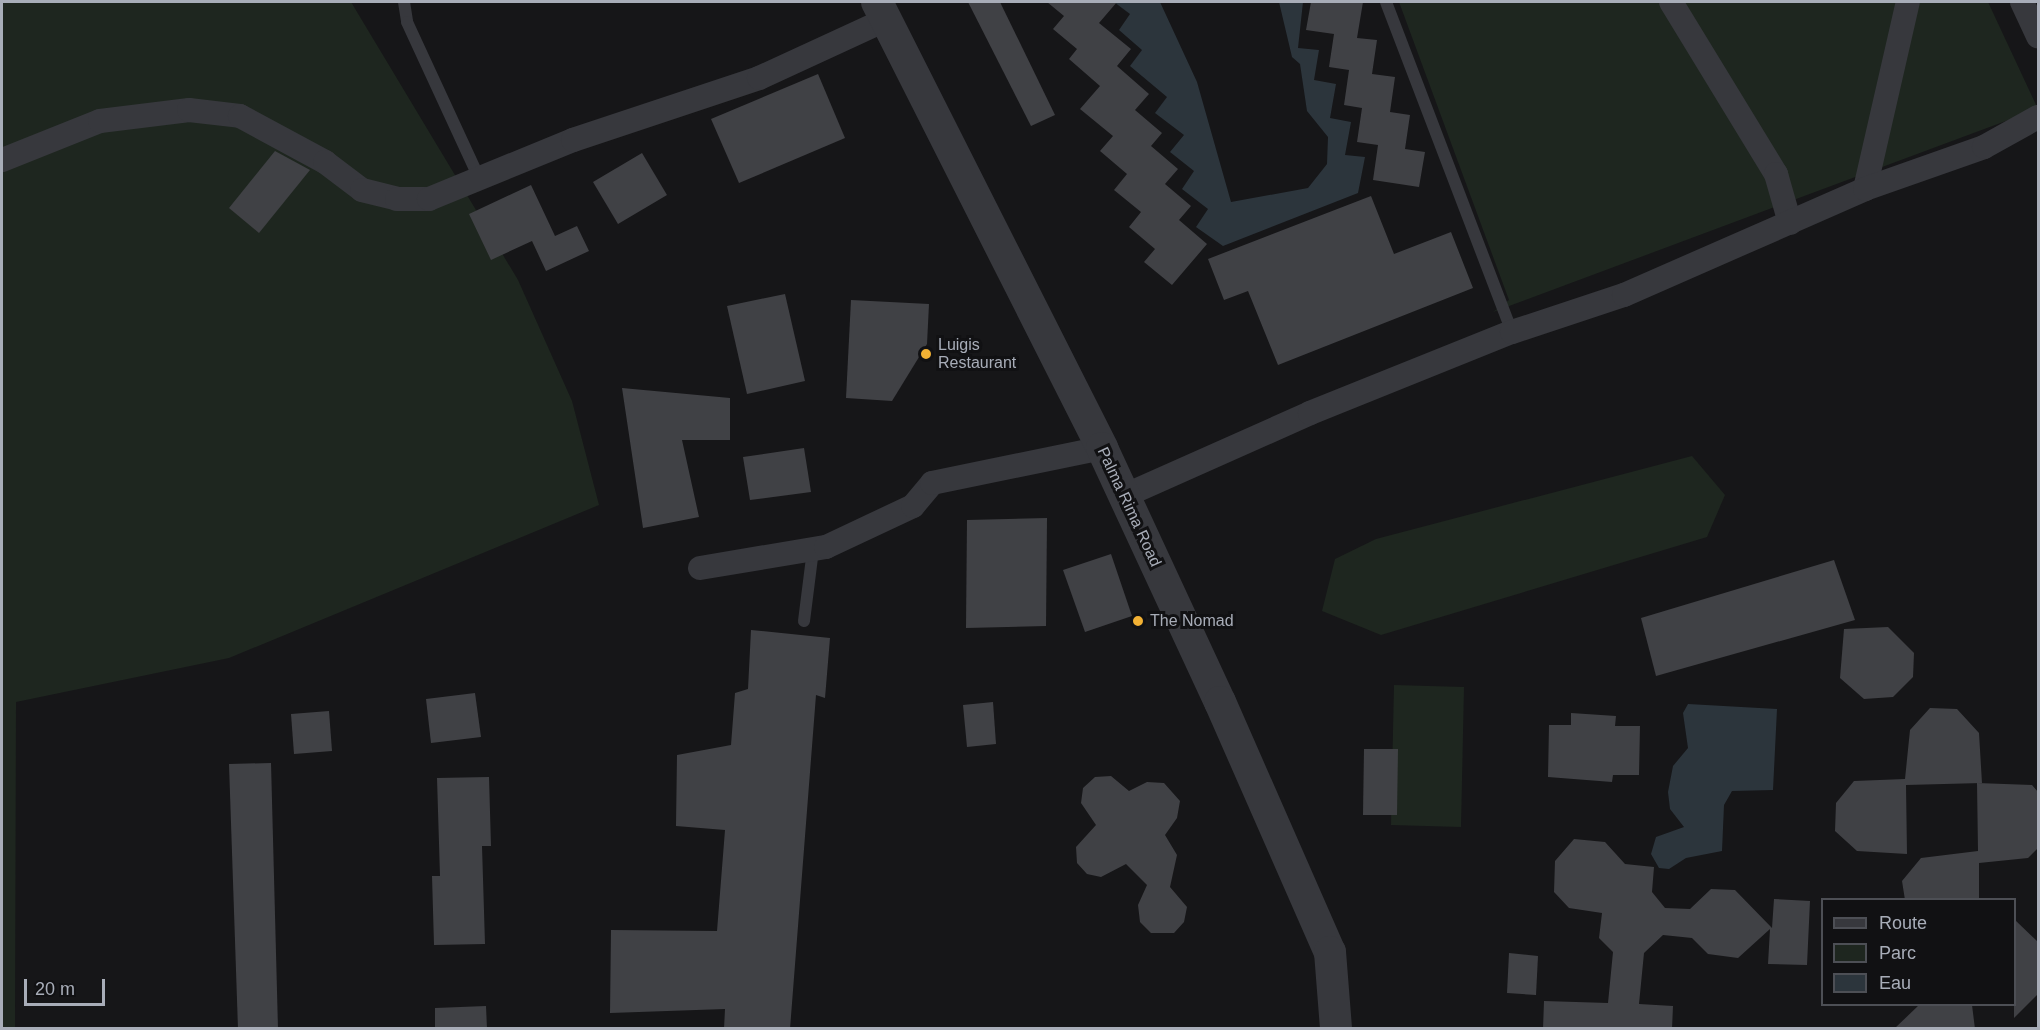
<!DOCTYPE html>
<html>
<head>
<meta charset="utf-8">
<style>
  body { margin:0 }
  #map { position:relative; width:2040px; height:1030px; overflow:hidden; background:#161618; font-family:Arial,sans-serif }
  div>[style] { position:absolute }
  .green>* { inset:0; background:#1e261f }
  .water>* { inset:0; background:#2c353c }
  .building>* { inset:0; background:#404145 }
  .service>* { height:12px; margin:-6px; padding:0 6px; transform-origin:6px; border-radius:6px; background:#37383d }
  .minor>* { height:24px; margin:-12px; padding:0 12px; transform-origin:12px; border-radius:12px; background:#37383d }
  .tertiary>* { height:32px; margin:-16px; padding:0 16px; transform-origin:16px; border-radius:16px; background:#37383d }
  .dots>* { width:16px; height:16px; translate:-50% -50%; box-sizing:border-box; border:3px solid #111113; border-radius:50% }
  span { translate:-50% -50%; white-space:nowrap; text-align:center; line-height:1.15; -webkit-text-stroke:6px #111113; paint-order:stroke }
  .poi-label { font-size:16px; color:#a8adb8 }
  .left { translate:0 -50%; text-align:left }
  .street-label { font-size:16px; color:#a8adb8 }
  .frame { position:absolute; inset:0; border:3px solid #a8adb8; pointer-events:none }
  .legend { position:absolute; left:1821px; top:898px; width:195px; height:108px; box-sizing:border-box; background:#111113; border:2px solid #4d4f55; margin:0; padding:8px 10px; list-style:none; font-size:18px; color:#a8adb8 }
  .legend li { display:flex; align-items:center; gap:12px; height:30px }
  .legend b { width:30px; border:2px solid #4d4f55 }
  .scale { position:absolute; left:24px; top:979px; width:81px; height:27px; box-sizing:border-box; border:3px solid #a8adb8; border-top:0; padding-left:8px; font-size:18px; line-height:21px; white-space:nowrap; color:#a8adb8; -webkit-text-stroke:4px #111113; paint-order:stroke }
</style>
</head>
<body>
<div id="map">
  <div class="green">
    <div style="clip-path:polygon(2px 2px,351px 2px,518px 280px,572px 401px,599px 505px,229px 658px,16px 702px,15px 1028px,2px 1028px)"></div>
    <div style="clip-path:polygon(1399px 2px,1988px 2px,2038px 109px,1493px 312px,1509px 300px)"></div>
    <div style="clip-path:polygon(1692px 456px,1725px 495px,1707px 537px,1381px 635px,1322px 611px,1335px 559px,1376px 539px)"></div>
    <div style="clip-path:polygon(1394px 685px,1464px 687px,1461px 827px,1391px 825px)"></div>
  </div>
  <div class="water">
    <div style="clip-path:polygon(1114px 2px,1160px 2px,1197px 82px,1231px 202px,1308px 188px,1327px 164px,1328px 137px,1307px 111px,1300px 64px,1292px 57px,1279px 2px,1303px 2px,1298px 48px,1319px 50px,1314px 80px,1336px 84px,1330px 118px,1351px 122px,1345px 155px,1365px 157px,1358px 193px,1223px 246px,1196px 227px,1208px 209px,1182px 189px,1194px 171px,1170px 152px,1184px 135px,1155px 113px,1167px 97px,1130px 66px,1142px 50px,1119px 30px,1130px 14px)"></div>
    <div style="clip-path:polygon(1688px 704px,1777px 709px,1773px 790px,1732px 791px,1724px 805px,1722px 851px,1686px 858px,1669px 869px,1659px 868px,1651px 854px,1656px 837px,1684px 827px,1670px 809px,1668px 792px,1673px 766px,1688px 748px,1683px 713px)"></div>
  </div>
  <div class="building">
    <div style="clip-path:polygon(968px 2px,1000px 2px,1055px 115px,1031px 126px)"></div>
    <div style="clip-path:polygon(1047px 2px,1117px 2px,1099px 23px,1131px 49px,1117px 66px,1149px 94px,1135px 110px,1162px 133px,1151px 146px,1178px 169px,1165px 184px,1191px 206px,1179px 220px,1207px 244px,1172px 285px,1144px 262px,1155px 249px,1129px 227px,1141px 212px,1114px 190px,1127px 174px,1100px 151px,1113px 136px,1080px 109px,1100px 86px,1069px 59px,1077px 49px,1053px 29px,1064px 16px)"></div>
    <div style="clip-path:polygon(1311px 2px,1363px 2px,1357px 38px,1377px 40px,1372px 74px,1395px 77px,1390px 112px,1410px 115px,1405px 149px,1425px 152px,1419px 187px,1373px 180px,1378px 145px,1357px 142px,1362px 108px,1344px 105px,1349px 70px,1329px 67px,1334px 34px,1306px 30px)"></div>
    <div style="clip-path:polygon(818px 74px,845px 138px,739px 183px,711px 119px)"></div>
    <div style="clip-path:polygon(275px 151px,310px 170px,259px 233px,229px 208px)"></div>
    <div style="clip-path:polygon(642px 153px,667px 195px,618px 224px,593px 182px)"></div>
    <div style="clip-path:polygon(531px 185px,555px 236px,577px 226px,589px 251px,546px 271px,532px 241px,491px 260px,469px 214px)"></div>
    <div style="clip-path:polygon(1371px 196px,1394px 254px,1451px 232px,1473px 288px,1278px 365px,1248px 291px,1224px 300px,1208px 259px)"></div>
    <div style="clip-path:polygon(785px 294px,805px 381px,747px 394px,727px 306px)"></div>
    <div style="clip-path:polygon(851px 300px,929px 304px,927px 344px,892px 401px,846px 398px)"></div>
    <div style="clip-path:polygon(622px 388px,730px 398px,730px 440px,682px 440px,699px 517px,643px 528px)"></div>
    <div style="clip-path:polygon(804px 448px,811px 492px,750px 500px,743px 457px)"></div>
    <div style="clip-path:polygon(1047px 518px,1046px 626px,966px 628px,967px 520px)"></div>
    <div style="clip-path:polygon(1111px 554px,1132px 616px,1085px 632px,1063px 570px)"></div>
    <div style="clip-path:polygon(1834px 560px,1855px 620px,1656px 676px,1641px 618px)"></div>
    <div style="clip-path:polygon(1888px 627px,1914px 653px,1913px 677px,1893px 697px,1864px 699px,1840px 678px,1844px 629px)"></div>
    <div style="clip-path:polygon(751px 630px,830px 638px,825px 698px,816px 695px,790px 1029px,724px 1029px,725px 1009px,610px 1013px,611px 930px,717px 931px,725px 830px,676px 826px,677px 755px,731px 745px,735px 693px,748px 689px)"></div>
    <div style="clip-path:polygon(475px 693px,481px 737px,431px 743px,426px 699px)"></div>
    <div style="clip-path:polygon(993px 702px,996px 744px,967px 747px,963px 705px)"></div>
    <div style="clip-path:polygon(1930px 708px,1957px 709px,1979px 733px,1982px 783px,1906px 785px,1907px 854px,1857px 851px,1835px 831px,1836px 803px,1854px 781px,1905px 779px,1910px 730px)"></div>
    <div style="clip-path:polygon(329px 711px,332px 751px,294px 754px,291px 714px)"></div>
    <div style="clip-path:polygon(1571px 713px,1616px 716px,1615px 726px,1640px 726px,1639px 775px,1613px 775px,1612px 782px,1548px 777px,1549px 725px,1571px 725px)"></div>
    <div style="clip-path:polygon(1364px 749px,1398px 749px,1397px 815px,1363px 815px)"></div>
    <div style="clip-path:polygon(271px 763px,278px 1029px,238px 1029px,229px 764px)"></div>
    <div style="clip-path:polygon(1111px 776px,1129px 791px,1147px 782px,1164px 783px,1180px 801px,1177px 818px,1165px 835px,1177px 855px,1170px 887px,1187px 907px,1184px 922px,1174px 933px,1151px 933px,1140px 922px,1138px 905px,1147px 885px,1126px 864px,1101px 877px,1087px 874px,1077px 863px,1076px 847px,1096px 825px,1081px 803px,1083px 788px,1095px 777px)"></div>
    <div style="clip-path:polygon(489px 777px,491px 846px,482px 846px,485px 944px,434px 945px,432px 876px,440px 876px,437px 778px)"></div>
    <div style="clip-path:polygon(1977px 783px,2032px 785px,2038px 792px,2038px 848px,2028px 858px,1979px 863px,1979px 900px,1905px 900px,1902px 881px,1921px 858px,1978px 851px)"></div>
    <div style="clip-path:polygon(1574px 839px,1605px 842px,1625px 864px,1654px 867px,1652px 892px,1665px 908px,1690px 909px,1711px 889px,1735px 890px,1772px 928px,1774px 899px,1810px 901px,1807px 965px,1768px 964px,1770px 929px,1738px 958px,1708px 954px,1692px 938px,1663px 935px,1644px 953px,1639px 1004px,1673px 1006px,1672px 1029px,1543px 1029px,1544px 1001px,1608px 1003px,1613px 952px,1599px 938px,1602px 913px,1569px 908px,1554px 892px,1555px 861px)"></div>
    <div style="clip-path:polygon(2014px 919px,2038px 942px,2038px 994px,2014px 1018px)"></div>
    <div style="clip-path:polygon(1509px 953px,1538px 956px,1536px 995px,1507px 993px)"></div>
    <div style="clip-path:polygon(1919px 1005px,1972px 1005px,1975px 1029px,1894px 1029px)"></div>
    <div style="clip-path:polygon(486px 1006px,487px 1029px,435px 1029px,435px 1008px)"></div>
  </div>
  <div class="service">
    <div style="left:404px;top:2px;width:20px;rotate:81deg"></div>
    <div style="left:407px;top:22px;width:172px;rotate:65.2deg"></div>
    <div style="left:1386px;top:2px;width:353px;rotate:69.1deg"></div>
    <div style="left:804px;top:621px;width:72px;rotate:-82.8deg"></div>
  </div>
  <div class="minor">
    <div style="left:1671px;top:2px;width:202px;rotate:58.6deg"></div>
    <div style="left:1776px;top:174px;width:51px;rotate:74.1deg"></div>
    <div style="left:2022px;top:2px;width:38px;rotate:65deg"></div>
    <div style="left:2px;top:160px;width:105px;rotate:-21.7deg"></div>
    <div style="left:100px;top:121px;width:90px;rotate:-7deg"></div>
    <div style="left:189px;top:110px;width:51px;rotate:6.7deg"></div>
    <div style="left:240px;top:116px;width:97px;rotate:28.4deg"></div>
    <div style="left:325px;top:162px;width:46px;rotate:37.1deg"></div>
    <div style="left:362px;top:190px;width:36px;rotate:14deg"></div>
    <div style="left:397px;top:199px;width:32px"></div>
    <div style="left:429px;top:199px;width:156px;rotate:-22.3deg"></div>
    <div style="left:573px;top:140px;width:196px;rotate:-18.4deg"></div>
    <div style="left:759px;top:78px;width:136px;rotate:-24.7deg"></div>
    <div style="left:1865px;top:189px;width:192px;rotate:-77.1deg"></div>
    <div style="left:1124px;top:496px;width:204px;rotate:-24deg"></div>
    <div style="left:1310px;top:413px;width:218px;rotate:-21.9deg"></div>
    <div style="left:1512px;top:332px;width:118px;rotate:-18.3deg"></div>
    <div style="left:1624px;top:295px;width:263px;rotate:-23.7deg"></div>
    <div style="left:1865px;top:189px;width:126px;rotate:-19.4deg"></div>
    <div style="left:1984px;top:147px;width:62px;rotate:-29.1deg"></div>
    <div style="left:700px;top:568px;width:128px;rotate:-9.5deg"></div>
    <div style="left:826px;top:547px;width:96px;rotate:-25.2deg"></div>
    <div style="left:913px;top:506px;width:30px;rotate:-50deg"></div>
    <div style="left:932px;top:483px;width:174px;rotate:-11.6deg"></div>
  </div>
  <div class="tertiary">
    <div style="left:877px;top:2px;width:500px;rotate:63.2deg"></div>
    <div style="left:1102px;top:448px;width:280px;rotate:65.1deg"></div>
    <div style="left:1220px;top:702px;width:273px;rotate:66.3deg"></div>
    <div style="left:1330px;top:952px;width:76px;rotate:85.5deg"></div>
  </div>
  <div class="dots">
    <div style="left:926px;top:354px;background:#f2b134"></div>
    <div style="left:1138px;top:621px;background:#f2b134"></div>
  </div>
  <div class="poi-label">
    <span class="left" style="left:938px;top:354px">Luigis<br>Restaurant</span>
    <span class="left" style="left:1150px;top:621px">The Nomad</span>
  </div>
  <div class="street-label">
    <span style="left:1129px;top:507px;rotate:65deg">Palma Rima Road</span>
  </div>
  <div class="frame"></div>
  <ul class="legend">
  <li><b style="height:8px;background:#37383d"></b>Route</li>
  <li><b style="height:16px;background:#1e261f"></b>Parc</li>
  <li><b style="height:16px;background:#2c353c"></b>Eau</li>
  </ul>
  <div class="scale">20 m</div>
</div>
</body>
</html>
